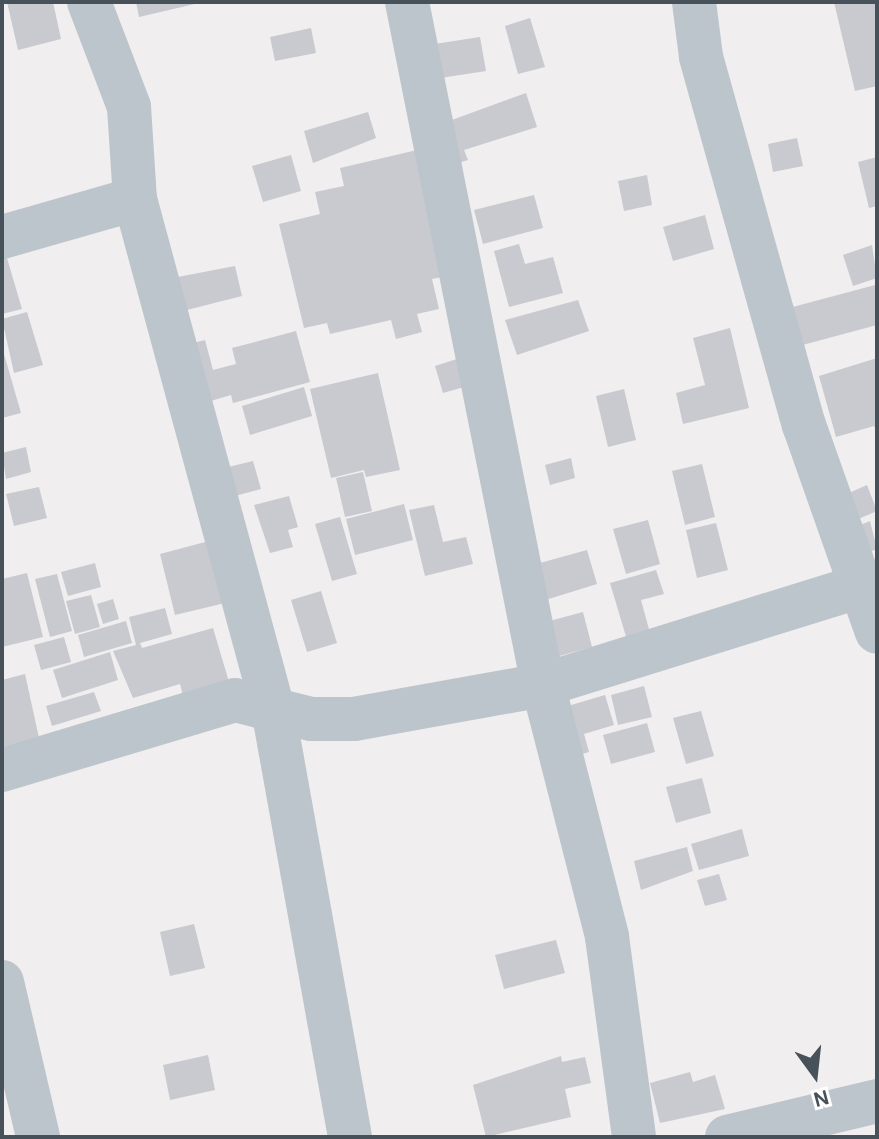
<!DOCTYPE html>
<html>
<head>
<meta charset="utf-8">
<style>
  body { margin:0 }
  #map { position:relative; width:879px; height:1139px; overflow:hidden; background:#f0eeee; font-family:Karla,sans-serif }
  div>[style] { position:absolute }
  .building>* { inset:0; background:#c8cad0 }
  .minor>* { height:44px; margin:-22px; padding:0 22px; transform-origin:22px; border-radius:22px; background:#bdc5cc }
  span { translate:-50% -50%; white-space:nowrap; text-align:center; line-height:1.15; -webkit-text-stroke:8px #fff; paint-order:stroke }
  .frame { position:absolute; inset:0; border:4px solid #47515a; pointer-events:none }
  .north { position:absolute; left:775px; top:1035px; width:80px; height:80px; -webkit-text-stroke:6px #fff; paint-order:stroke; rotate:165deg; font-size:22px; font-weight:700; line-height:32px; text-align:center; color:#47515a }
  .north::after { content:''; display:block; margin:auto; width:28px; height:36px; background:#47515a; clip-path:polygon(50% 0,100% 100%,50% 72%,0 100%) }
</style>
</head>
<body>
<div id="map">
  <div class="building">
    <div style="clip-path:polygon(7px 2px,53px 2px,61px 39px,18px 50px)"></div>
    <div style="clip-path:polygon(136px 2px,198px 2px,199px 3px,139px 17px)"></div>
    <div style="clip-path:polygon(834px 2px,877px 2px,877px 86px,855px 91px)"></div>
    <div style="clip-path:polygon(530px 18px,545px 67px,518px 74px,505px 26px)"></div>
    <div style="clip-path:polygon(311px 28px,316px 53px,275px 61px,270px 37px)"></div>
    <div style="clip-path:polygon(480px 37px,486px 71px,434px 79px,428px 45px)"></div>
    <div style="clip-path:polygon(526px 93px,537px 127px,464px 150px,468px 160px,443px 168px,430px 128px)"></div>
    <div style="clip-path:polygon(368px 112px,376px 138px,313px 163px,304px 131px)"></div>
    <div style="clip-path:polygon(797px 138px,803px 166px,773px 172px,768px 144px)"></div>
    <div style="clip-path:polygon(417px 150px,447px 276px,432px 279px,439px 309px,417px 314px,422px 332px,396px 339px,391px 320px,330px 334px,327px 323px,304px 328px,279px 224px,320px 214px,315px 192px,344px 186px,340px 168px)"></div>
    <div style="clip-path:polygon(291px 155px,301px 191px,263px 202px,252px 166px)"></div>
    <div style="clip-path:polygon(877px 157px,877px 206px,869px 208px,858px 162px)"></div>
    <div style="clip-path:polygon(647px 175px,652px 205px,624px 211px,618px 181px)"></div>
    <div style="clip-path:polygon(534px 195px,543px 228px,483px 244px,474px 210px)"></div>
    <div style="clip-path:polygon(705px 215px,714px 249px,673px 261px,663px 227px)"></div>
    <div style="clip-path:polygon(2px 241px,22px 309px,2px 314px)"></div>
    <div style="clip-path:polygon(519px 244px,525px 264px,553px 257px,563px 293px,509px 307px,494px 251px)"></div>
    <div style="clip-path:polygon(872px 245px,877px 278px,853px 286px,843px 255px)"></div>
    <div style="clip-path:polygon(235px 266px,242px 296px,171px 314px,162px 280px)"></div>
    <div style="clip-path:polygon(875px 285px,877px 325px,784px 350px,774px 312px)"></div>
    <div style="clip-path:polygon(578px 300px,589px 331px,517px 355px,505px 320px)"></div>
    <div style="clip-path:polygon(27px 312px,43px 365px,14px 373px,2px 319px)"></div>
    <div style="clip-path:polygon(730px 328px,749px 408px,683px 424px,676px 393px,705px 385px,693px 338px)"></div>
    <div style="clip-path:polygon(296px 331px,310px 382px,233px 403px,231px 395px,194px 406px,178px 347px,205px 340px,213px 370px,236px 364px,232px 348px)"></div>
    <div style="clip-path:polygon(2px 347px,21px 413px,2px 418px)"></div>
    <div style="clip-path:polygon(463px 357px,471px 385px,443px 393px,435px 366px)"></div>
    <div style="clip-path:polygon(877px 358px,877px 433px,874px 426px,836px 437px,819px 376px)"></div>
    <div style="clip-path:polygon(378px 373px,400px 470px,366px 477px,364px 470px,331px 478px,310px 389px)"></div>
    <div style="clip-path:polygon(304px 387px,312px 416px,250px 435px,242px 406px)"></div>
    <div style="clip-path:polygon(624px 389px,636px 440px,608px 447px,596px 396px)"></div>
    <div style="clip-path:polygon(26px 447px,31px 472px,6px 479px,2px 453px)"></div>
    <div style="clip-path:polygon(571px 458px,575px 478px,550px 485px,545px 465px)"></div>
    <div style="clip-path:polygon(253px 461px,261px 489px,228px 498px,220px 469px)"></div>
    <div style="clip-path:polygon(702px 464px,715px 517px,685px 525px,672px 471px)"></div>
    <div style="clip-path:polygon(363px 472px,372px 511px,345px 517px,336px 478px)"></div>
    <div style="clip-path:polygon(867px 485px,877px 511px,835px 529px,824px 504px)"></div>
    <div style="clip-path:polygon(39px 487px,47px 518px,14px 526px,6px 494px)"></div>
    <div style="clip-path:polygon(289px 496px,298px 527px,288px 530px,293px 547px,270px 553px,254px 505px)"></div>
    <div style="clip-path:polygon(404px 504px,413px 540px,355px 555px,346px 519px)"></div>
    <div style="clip-path:polygon(434px 505px,443px 542px,466px 537px,473px 564px,425px 576px,409px 510px)"></div>
    <div style="clip-path:polygon(340px 517px,357px 574px,332px 581px,315px 524px)"></div>
    <div style="clip-path:polygon(648px 520px,660px 564px,626px 574px,613px 529px)"></div>
    <div style="clip-path:polygon(870px 521px,877px 549px,848px 560px,838px 534px)"></div>
    <div style="clip-path:polygon(716px 523px,728px 570px,697px 578px,686px 530px)"></div>
    <div style="clip-path:polygon(209px 541px,225px 603px,175px 615px,160px 554px)"></div>
    <div style="clip-path:polygon(587px 550px,597px 584px,539px 602px,529px 566px)"></div>
    <div style="clip-path:polygon(95px 563px,101px 587px,68px 596px,61px 572px)"></div>
    <div style="clip-path:polygon(656px 570px,664px 594px,641px 600px,650px 633px,627px 640px,610px 583px)"></div>
    <div style="clip-path:polygon(27px 573px,43px 637px,2px 647px,2px 579px)"></div>
    <div style="clip-path:polygon(57px 574px,72px 631px,50px 637px,35px 579px)"></div>
    <div style="clip-path:polygon(321px 591px,337px 643px,307px 652px,291px 600px)"></div>
    <div style="clip-path:polygon(91px 595px,100px 627px,75px 634px,66px 601px)"></div>
    <div style="clip-path:polygon(113px 599px,119px 619px,103px 624px,97px 604px)"></div>
    <div style="clip-path:polygon(165px 608px,172px 634px,140px 643px,142px 648px,213px 628px,232px 692px,184px 700px,180px 684px,133px 698px,113px 651px,136px 645px,129px 617px)"></div>
    <div style="clip-path:polygon(583px 612px,592px 647px,552px 658px,542px 623px)"></div>
    <div style="clip-path:polygon(126px 621px,132px 643px,84px 657px,78px 635px)"></div>
    <div style="clip-path:polygon(64px 637px,71px 662px,41px 670px,34px 645px)"></div>
    <div style="clip-path:polygon(110px 652px,118px 680px,62px 698px,53px 670px)"></div>
    <div style="clip-path:polygon(25px 674px,39px 738px,2px 747px,2px 680px)"></div>
    <div style="clip-path:polygon(644px 686px,652px 717px,618px 725px,611px 695px)"></div>
    <div style="clip-path:polygon(94px 692px,101px 711px,52px 726px,46px 706px)"></div>
    <div style="clip-path:polygon(605px 695px,614px 725px,584px 734px,589px 752px,566px 759px,551px 711px)"></div>
    <div style="clip-path:polygon(701px 711px,714px 756px,686px 764px,673px 718px)"></div>
    <div style="clip-path:polygon(647px 723px,655px 752px,611px 764px,603px 735px)"></div>
    <div style="clip-path:polygon(702px 778px,711px 813px,676px 823px,666px 787px)"></div>
    <div style="clip-path:polygon(742px 829px,749px 856px,699px 870px,691px 844px)"></div>
    <div style="clip-path:polygon(687px 847px,693px 871px,641px 890px,634px 861px)"></div>
    <div style="clip-path:polygon(719px 874px,727px 900px,705px 906px,697px 880px)"></div>
    <div style="clip-path:polygon(194px 924px,205px 968px,170px 976px,160px 932px)"></div>
    <div style="clip-path:polygon(556px 940px,565px 973px,504px 989px,495px 955px)"></div>
    <div style="clip-path:polygon(208px 1055px,215px 1090px,170px 1100px,163px 1065px)"></div>
    <div style="clip-path:polygon(561px 1056px,562px 1062px,585px 1057px,591px 1083px,565px 1089px,571px 1117px,486px 1137px,473px 1085px)"></div>
    <div style="clip-path:polygon(690px 1072px,693px 1082px,715px 1075px,725px 1109px,660px 1123px,650px 1083px)"></div>
  </div>
  <div class="minor">
    <div style="left:89px;top:2px;width:112px;rotate:69.1deg"></div>
    <div style="left:129px;top:107px;width:92px;rotate:86.3deg"></div>
    <div style="left:135px;top:199px;width:528px;rotate:74.86deg"></div>
    <div style="left:273px;top:709px;width:435px;rotate:79.8deg"></div>
    <div style="left:407px;top:2px;width:696px;rotate:78.74deg"></div>
    <div style="left:543px;top:685px;width:260px;rotate:75.7deg"></div>
    <div style="left:607px;top:937px;width:202px;rotate:82.3deg"></div>
    <div style="left:694px;top:2px;width:55px;rotate:82.7deg"></div>
    <div style="left:701px;top:57px;width:382px;rotate:74.4deg"></div>
    <div style="left:804px;top:425px;width:219px;rotate:70.6deg"></div>
    <div style="left:2px;top:237px;width:138px;rotate:-15.9deg"></div>
    <div style="left:2px;top:770px;width:243px;rotate:-16.7deg"></div>
    <div style="left:235px;top:700px;width:78px;rotate:14deg"></div>
    <div style="left:311px;top:719px;width:43px"></div>
    <div style="left:354px;top:719px;width:192px;rotate:-10.2deg"></div>
    <div style="left:543px;top:685px;width:350px;rotate:-17.3deg"></div>
    <div style="left:2px;top:982px;width:159px;rotate:76.9deg"></div>
    <div style="left:727px;top:1137px;width:154px;rotate:-13.5deg"></div>
  </div>
  <div class="frame"></div>
  <div class="north">N</div>
</div>
</body>
</html>
